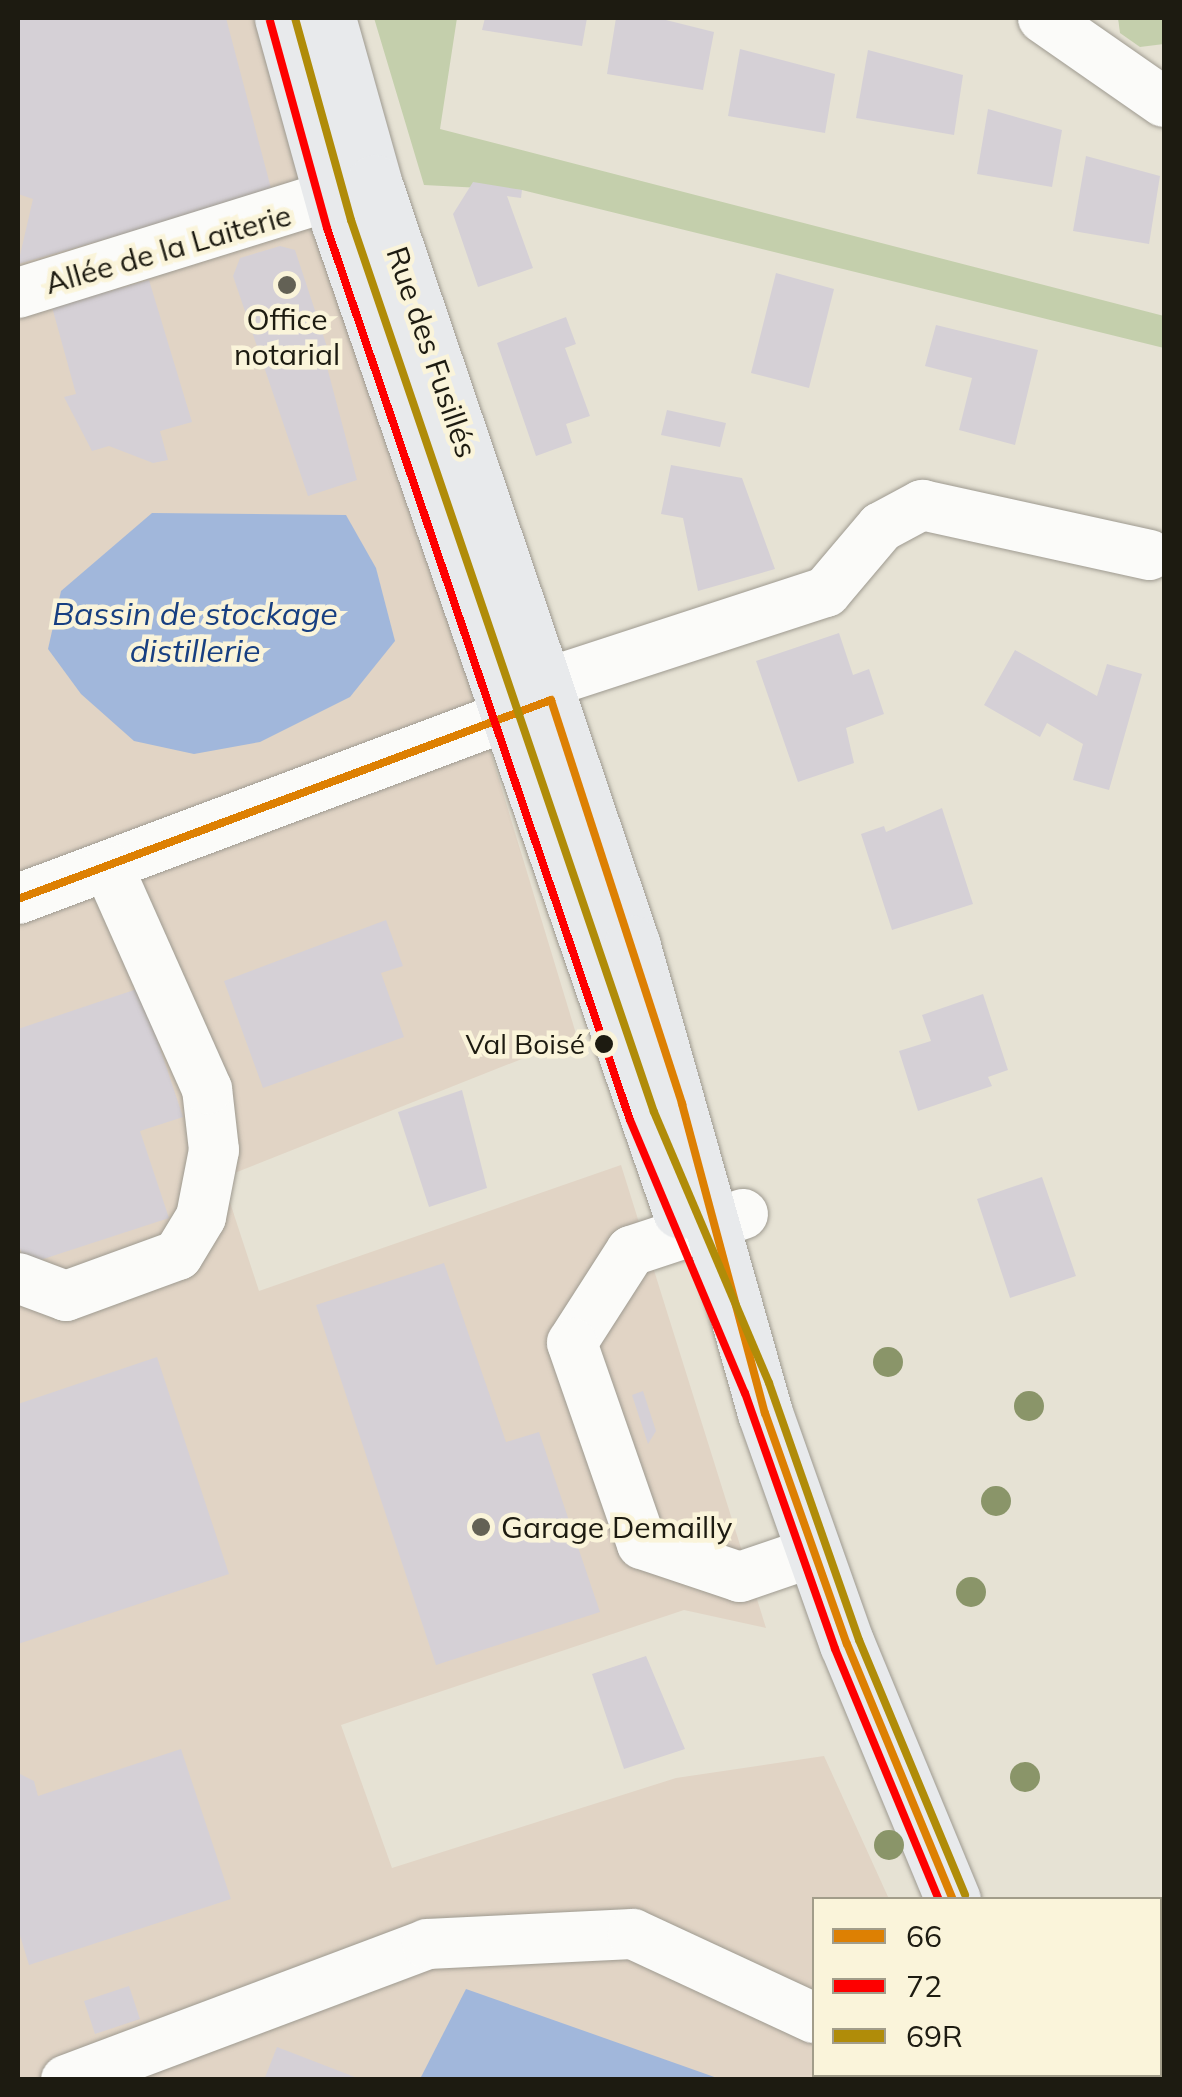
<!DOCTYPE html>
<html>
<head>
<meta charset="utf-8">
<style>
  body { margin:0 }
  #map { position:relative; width:1182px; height:2097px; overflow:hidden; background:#e6e2d4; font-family:Mulish,sans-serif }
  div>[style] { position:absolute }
  .commercial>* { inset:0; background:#e1d4c5 }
  .green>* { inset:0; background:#c4cfac }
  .water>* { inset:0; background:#a1b7db }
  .building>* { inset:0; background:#d5d0d6 }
  .roads { filter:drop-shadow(0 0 2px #9e9a90) drop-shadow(0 0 2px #9e9a90) }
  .minor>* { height:50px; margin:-25px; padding:0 25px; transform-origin:25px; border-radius:25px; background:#fbfbf9 }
  .major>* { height:55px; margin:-27.5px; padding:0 27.5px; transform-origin:27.5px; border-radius:27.5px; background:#e8eaec }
  .bus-1>* { height:8px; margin:-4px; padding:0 4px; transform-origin:4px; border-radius:4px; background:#dd8003 }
  .bus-2>* { height:8px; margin:-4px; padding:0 4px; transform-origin:4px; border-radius:4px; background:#fe0000 }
  .bus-3>* { height:8px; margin:-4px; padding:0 4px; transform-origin:4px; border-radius:4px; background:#b08c09 }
  .trees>* { width:30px; height:30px; margin:-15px; border-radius:50%; background:#8a9569 }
  .dots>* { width:28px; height:28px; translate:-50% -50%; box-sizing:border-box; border:5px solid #faf4da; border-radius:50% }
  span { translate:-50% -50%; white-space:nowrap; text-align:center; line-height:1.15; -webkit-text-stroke:9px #faf4da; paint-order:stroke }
  .bus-label { font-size:28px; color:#1d1b11 }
  .right { translate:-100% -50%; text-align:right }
  .street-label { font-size:30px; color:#1d1b11 }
  .poi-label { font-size:30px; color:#1d1b11 }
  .left { translate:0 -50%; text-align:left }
  .water-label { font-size:32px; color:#173f81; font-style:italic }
  .frame { position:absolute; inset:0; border:20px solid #1d1b11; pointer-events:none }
  .legend { position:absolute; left:812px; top:1897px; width:350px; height:180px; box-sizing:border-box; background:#faf4da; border:2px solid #a29d8a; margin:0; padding:12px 18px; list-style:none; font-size:30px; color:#1d1b11 }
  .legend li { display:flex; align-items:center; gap:20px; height:50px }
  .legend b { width:50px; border:2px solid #a29d8a }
</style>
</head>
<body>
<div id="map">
  <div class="commercial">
    <div style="clip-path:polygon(18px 18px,268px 18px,577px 1037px,222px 1178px,259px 1291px,621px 1165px,766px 1628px,684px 1610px,341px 1725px,392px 1868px,676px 1778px,824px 1756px,889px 1899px,814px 1900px,814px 2074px,970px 2079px,18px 2079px)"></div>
  </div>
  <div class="green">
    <div style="clip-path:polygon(374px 18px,457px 18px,440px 129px,1164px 316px,1164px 348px,522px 190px,424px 185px)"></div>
    <div style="clip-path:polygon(1118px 18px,1164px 18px,1164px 44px,1140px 47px,1120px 33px)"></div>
  </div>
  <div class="water">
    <div style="clip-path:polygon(152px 513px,346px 515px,376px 568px,395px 641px,350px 697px,260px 742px,194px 754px,134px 741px,81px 694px,48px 649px,61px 591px)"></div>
    <div style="clip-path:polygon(466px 1989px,720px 2079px,420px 2079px)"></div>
  </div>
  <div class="building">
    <div style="clip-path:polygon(18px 18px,226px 18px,272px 192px,18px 264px,33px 199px,18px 194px)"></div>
    <div style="clip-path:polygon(485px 18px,587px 18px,582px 46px,482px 30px)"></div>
    <div style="clip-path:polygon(616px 18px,658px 18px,714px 32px,703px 90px,607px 74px)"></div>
    <div style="clip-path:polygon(740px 49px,835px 74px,825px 133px,728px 116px)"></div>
    <div style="clip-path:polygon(868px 50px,963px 75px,954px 135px,856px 118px)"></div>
    <div style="clip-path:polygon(988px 109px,1062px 130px,1052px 187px,977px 174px)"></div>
    <div style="clip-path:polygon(1086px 156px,1160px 176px,1149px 244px,1073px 231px)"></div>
    <div style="clip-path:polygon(473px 182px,522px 190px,521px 198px,507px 196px,533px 268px,478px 287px,453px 214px)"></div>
    <div style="clip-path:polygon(280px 246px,295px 250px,333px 365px,327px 367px,357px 480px,308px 496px,233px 276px,240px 258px)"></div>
    <div style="clip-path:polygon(776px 273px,834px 289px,809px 388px,751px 373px)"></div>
    <div style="clip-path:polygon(149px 280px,192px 422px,160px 431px,168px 460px,153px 463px,109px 446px,92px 451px,64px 397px,76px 394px,52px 307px)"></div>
    <div style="clip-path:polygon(566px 317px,576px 344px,565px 348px,590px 416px,566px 424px,572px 443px,536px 456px,497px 343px)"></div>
    <div style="clip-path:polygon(936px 325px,1038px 350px,1015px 445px,959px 430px,972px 378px,925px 366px)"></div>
    <div style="clip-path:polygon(667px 410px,726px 423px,720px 447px,661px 435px)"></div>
    <div style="clip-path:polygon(671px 465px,742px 478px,775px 569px,698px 591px,683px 518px,661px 514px)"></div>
    <div style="clip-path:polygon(839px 633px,853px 675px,869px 669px,884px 714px,846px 728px,854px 763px,798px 782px,756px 661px)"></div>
    <div style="clip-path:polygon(1015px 650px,1097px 696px,1107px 664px,1142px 674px,1109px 790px,1073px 780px,1083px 744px,1047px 723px,1040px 737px,984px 705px)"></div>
    <div style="clip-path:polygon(942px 808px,973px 904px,892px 930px,861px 834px,884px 826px,886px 832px)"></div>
    <div style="clip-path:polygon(386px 920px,403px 966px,381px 973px,404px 1037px,263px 1088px,224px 981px)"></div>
    <div style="clip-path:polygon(140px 988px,183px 1117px,140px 1131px,169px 1218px,25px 1265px,18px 1242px,18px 1029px)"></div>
    <div style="clip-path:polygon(983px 994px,1008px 1070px,988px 1077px,992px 1086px,918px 1111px,899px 1051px,931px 1041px,922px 1015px)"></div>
    <div style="clip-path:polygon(462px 1090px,487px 1188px,429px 1207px,398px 1112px)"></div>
    <div style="clip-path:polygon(1042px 1177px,1076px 1276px,1010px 1298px,977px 1199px)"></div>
    <div style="clip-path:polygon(444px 1263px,506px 1442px,539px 1432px,600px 1612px,436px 1665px,316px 1305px)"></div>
    <div style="clip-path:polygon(157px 1357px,229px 1574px,18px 1644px,18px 1404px)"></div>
    <div style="clip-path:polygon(643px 1391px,656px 1431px,648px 1444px,632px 1395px)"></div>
    <div style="clip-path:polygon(646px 1656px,685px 1749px,624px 1769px,592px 1674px)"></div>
    <div style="clip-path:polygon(181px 1749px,231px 1899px,29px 1965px,18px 1929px,18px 1773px,34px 1781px,38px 1796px)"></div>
    <div style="clip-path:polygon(129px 1986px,140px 2019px,95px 2034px,84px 2001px)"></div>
    <div style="clip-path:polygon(277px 2047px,360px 2079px,360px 2080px,264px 2080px)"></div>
  </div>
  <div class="roads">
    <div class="minor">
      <div style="left:1043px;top:18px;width:147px;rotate:34.8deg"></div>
      <div style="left:18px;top:293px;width:368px;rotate:-17.3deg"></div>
      <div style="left:504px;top:697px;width:339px;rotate:-18.1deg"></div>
      <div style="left:826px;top:592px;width:85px;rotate:-49.8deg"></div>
      <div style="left:881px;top:527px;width:47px;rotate:-28.2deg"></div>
      <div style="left:922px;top:505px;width:233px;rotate:12.4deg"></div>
      <div style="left:18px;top:899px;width:565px;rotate:-20.52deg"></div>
      <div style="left:743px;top:1214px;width:118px;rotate:161.7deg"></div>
      <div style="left:631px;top:1251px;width:109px;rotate:122.7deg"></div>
      <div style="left:572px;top:1343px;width:213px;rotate:70.8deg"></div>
      <div style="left:642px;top:1544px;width:103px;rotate:18.6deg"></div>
      <div style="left:740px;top:1577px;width:77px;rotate:-18.9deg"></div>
      <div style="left:18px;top:1278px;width:51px;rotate:20.6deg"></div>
      <div style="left:66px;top:1296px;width:119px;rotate:-20.1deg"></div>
      <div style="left:178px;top:1255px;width:44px;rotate:-58.8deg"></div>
      <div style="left:201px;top:1217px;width:68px;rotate:-79deg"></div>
      <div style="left:214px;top:1150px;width:61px;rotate:-96.5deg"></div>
      <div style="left:207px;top:1089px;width:243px;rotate:-114deg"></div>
      <div style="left:855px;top:2074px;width:7px;rotate:56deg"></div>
      <div style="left:66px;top:2080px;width:386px;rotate:-20.6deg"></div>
      <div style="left:427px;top:1944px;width:206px;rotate:-2.8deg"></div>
      <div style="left:633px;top:1934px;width:200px;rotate:24.9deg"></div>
    </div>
    <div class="major">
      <div style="left:282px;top:18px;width:214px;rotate:74.5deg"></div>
      <div style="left:339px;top:224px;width:1044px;rotate:70.94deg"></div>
      <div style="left:328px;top:18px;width:170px;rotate:74.3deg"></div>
      <div style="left:374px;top:182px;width:804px;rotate:71.27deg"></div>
      <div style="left:632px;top:943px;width:488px;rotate:74.2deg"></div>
      <div style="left:765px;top:1413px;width:245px;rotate:70.5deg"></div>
      <div style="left:847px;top:1644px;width:277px;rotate:67.5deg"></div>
      <div style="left:1032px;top:2074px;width:7px;rotate:63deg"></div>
    </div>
  </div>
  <div class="bus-1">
    <div style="left:551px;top:700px;width:425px;rotate:72deg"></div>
    <div style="left:682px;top:1104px;width:320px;rotate:75deg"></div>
    <div style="left:765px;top:1413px;width:245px;rotate:70.5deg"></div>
    <div style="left:847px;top:1644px;width:277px;rotate:67.5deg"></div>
    <div style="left:18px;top:899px;width:569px;rotate:-20.47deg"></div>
  </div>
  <div class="bus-2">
    <div style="left:270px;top:21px;width:215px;rotate:74.6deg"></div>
    <div style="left:327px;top:228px;width:942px;rotate:71.24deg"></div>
    <div style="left:630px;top:1120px;width:296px;rotate:67.2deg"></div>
    <div style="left:745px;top:1393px;width:271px;rotate:70.6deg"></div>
    <div style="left:835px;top:1649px;width:272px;rotate:67.5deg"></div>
  </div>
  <div class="bus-3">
    <div style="left:295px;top:18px;width:210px;rotate:74.5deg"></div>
    <div style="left:351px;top:220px;width:942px;rotate:71.24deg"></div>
    <div style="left:654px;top:1112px;width:294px;rotate:67deg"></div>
    <div style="left:769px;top:1383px;width:272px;rotate:70.7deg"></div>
    <div style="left:859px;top:1640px;width:276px;rotate:67.4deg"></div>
  </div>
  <div class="trees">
    <div style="left:888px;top:1362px"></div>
    <div style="left:1029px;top:1406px"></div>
    <div style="left:996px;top:1501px"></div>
    <div style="left:971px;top:1592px"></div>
    <div style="left:1025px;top:1777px"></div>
    <div style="left:889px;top:1845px"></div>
  </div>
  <div class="dots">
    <div style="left:287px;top:285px;background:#636155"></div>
    <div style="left:604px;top:1044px;background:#1d1b11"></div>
    <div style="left:481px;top:1527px;background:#636155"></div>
  </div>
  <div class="bus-label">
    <span class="right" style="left:585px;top:1044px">Val Boisé</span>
  </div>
  <div class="street-label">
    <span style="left:168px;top:249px;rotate:-16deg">Allée de la Laiterie</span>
    <span style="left:432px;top:352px;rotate:71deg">Rue des Fusillés</span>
  </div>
  <div class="poi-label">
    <span style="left:287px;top:336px">Office<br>notarial</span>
    <span class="left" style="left:501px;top:1527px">Garage Demailly</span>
  </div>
  <div class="water-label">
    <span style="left:195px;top:632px">Bassin de stockage<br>distillerie</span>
  </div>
  <div class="frame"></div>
  <ul class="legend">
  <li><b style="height:12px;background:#dd8003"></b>66</li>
  <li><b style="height:12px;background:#fe0000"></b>72</li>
  <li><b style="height:12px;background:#b08c09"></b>69R</li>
  </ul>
</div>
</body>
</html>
